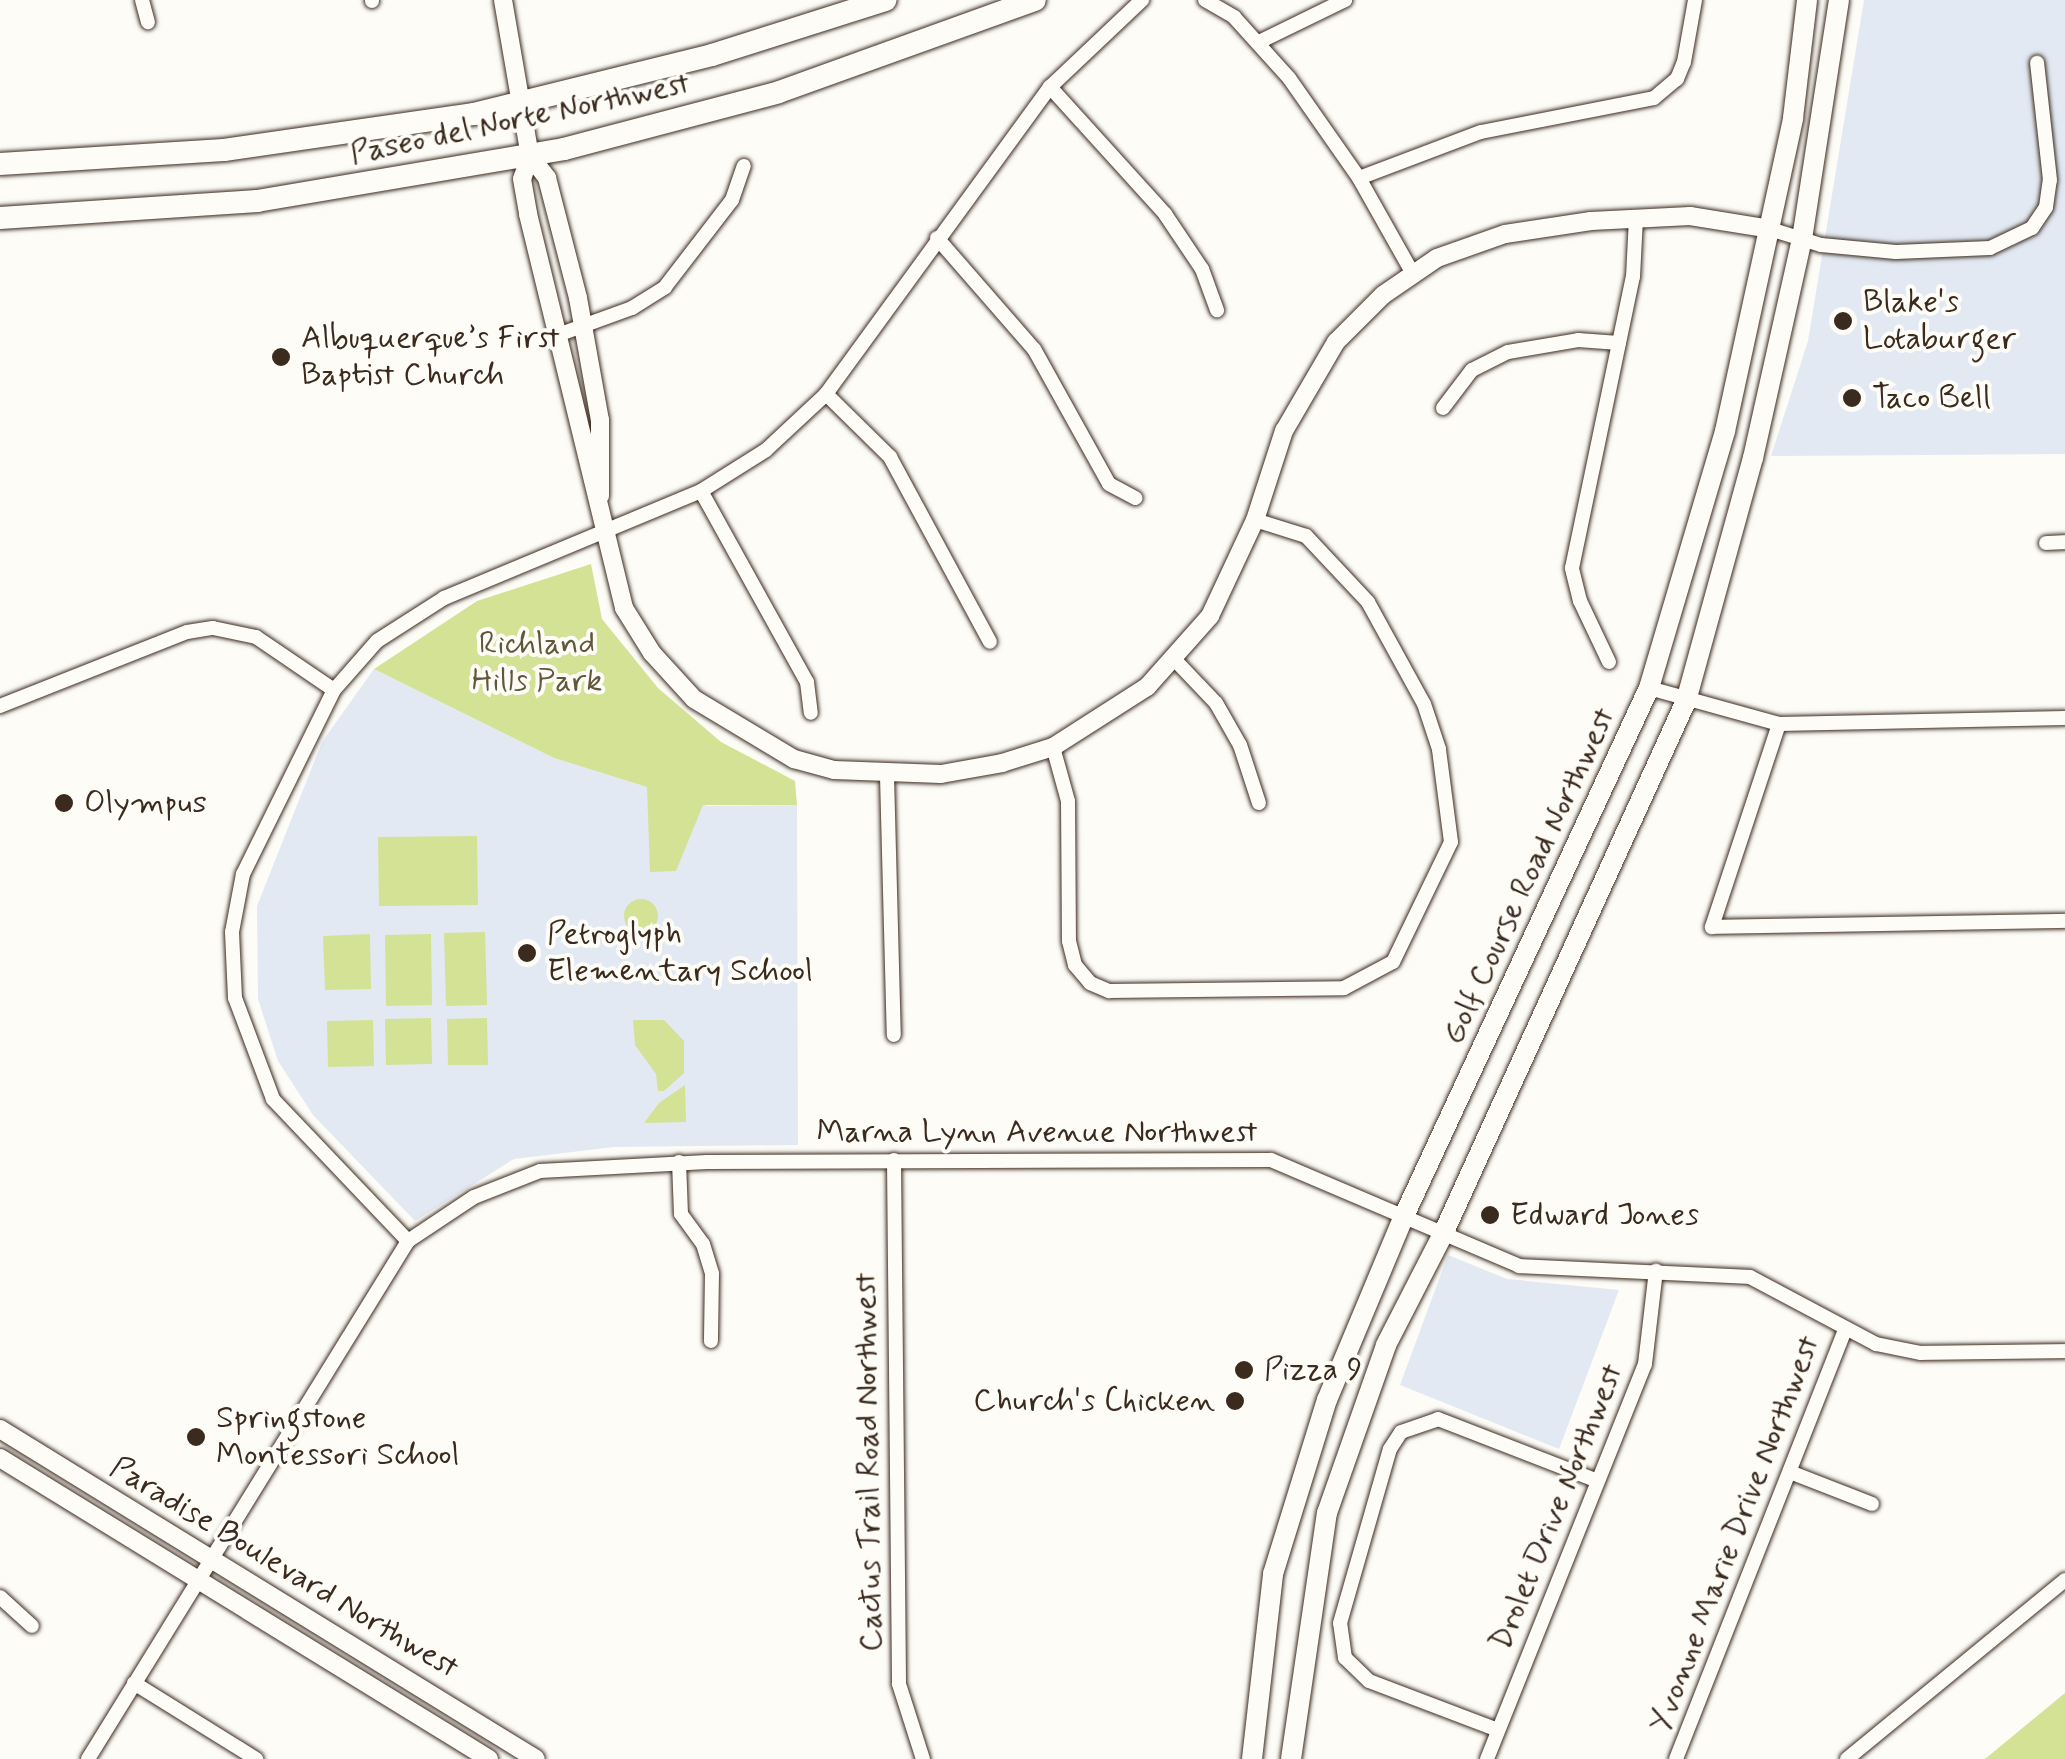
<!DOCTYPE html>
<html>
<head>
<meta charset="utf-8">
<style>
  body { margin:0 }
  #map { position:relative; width:2065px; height:1759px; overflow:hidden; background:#fdfcf7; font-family:Mynerve,sans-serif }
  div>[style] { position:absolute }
  .built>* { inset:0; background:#e2e9f3 }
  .green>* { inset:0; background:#d3e295 }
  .round { border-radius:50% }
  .roads { filter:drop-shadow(0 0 2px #3b2a1e) drop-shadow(0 0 2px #3b2a1e) }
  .minor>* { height:14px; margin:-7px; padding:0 7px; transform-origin:7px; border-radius:7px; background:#fdfcf7 }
  .tertiary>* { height:18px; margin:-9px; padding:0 9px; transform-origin:9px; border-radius:9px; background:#fdfcf7 }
  .secondary>* { height:20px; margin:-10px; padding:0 10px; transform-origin:10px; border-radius:10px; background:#fdfcf7 }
  .primary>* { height:22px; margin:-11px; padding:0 11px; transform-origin:11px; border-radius:11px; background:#fdfcf7 }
  .dots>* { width:28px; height:28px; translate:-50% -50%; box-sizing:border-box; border:5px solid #fdfcf7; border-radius:50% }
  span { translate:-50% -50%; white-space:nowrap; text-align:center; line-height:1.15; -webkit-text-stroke:8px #fdfcf7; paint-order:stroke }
  .street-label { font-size:32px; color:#3b2a1e }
  .poi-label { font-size:32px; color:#3b2a1e }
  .left { translate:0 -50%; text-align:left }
  .right { translate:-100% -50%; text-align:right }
  .park-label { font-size:32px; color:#61583c }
</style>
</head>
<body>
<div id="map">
  <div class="built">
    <div style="clip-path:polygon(1864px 0,2065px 0,2065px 454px,1771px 456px,1808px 341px)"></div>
    <div style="clip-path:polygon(374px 669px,554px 758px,708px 806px,797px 805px,798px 1145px,614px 1147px,514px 1159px,415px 1221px,313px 1115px,278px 1061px,258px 999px,257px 906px,322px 742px)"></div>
    <div style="clip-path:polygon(1448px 1255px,1507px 1279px,1619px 1290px,1559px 1449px,1400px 1385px)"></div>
  </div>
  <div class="green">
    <div style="clip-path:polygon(591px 564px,602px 619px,658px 688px,721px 742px,795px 781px,797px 805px,703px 805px,676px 871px,650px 872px,647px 787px,554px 758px,374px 669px,477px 601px)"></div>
    <div style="clip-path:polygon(477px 836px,478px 905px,379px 906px,378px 837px)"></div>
    <div class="round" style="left:624px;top:899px;width:34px;height:34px"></div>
    <div style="clip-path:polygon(485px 932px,487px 1005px,446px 1006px,444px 933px)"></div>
    <div style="clip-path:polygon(370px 934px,371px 989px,325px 990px,323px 936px)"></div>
    <div style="clip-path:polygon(431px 934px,432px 1005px,386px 1006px,385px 935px)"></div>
    <div style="clip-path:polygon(431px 1018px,432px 1064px,386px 1065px,385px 1019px)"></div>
    <div style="clip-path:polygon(487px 1018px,488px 1065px,448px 1065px,447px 1019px)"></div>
    <div style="clip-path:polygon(373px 1020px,374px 1066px,328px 1067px,327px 1021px)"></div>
    <div style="clip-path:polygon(633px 1020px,664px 1020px,684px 1041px,684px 1073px,664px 1091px,658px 1091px,656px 1074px,635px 1045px)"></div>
    <div style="clip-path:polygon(685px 1085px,686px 1122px,644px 1123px,659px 1103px)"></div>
    <div style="clip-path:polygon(2065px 1693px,2065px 1759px,1985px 1759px)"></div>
  </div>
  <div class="roads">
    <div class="minor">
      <div style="left:142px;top:0;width:23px;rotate:75deg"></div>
      <div style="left:372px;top:0;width:1px;rotate:90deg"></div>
      <div style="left:1205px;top:0;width:34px;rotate:30deg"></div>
      <div style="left:1234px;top:17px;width:82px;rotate:48deg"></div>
      <div style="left:1289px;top:78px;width:122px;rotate:55deg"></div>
      <div style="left:1359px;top:178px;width:110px;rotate:60.6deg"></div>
      <div style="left:1259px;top:42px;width:96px;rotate:-26deg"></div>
      <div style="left:1050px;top:87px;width:171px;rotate:47.8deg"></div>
      <div style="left:1165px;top:214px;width:66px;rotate:56.1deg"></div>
      <div style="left:1202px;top:269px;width:44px;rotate:69.9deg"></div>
      <div style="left:1359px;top:178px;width:130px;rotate:-20.7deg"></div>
      <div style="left:1481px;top:132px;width:176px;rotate:-11.1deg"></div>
      <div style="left:1654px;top:98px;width:30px;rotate:-40deg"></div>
      <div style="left:1677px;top:79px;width:18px;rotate:-68deg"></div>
      <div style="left:1684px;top:62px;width:63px;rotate:-79.9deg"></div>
      <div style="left:1770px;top:229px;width:53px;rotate:17.4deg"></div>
      <div style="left:1821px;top:245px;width:75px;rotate:5.3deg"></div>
      <div style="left:1896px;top:252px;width:94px;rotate:-2.4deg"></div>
      <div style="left:1990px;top:248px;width:47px;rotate:-25.5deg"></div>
      <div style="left:2032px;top:228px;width:25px;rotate:-56deg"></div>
      <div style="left:2046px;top:207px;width:27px;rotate:-82deg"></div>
      <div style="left:2050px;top:180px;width:118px;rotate:-96.3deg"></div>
      <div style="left:937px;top:238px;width:147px;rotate:48.9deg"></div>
      <div style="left:1034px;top:349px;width:154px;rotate:60.9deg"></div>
      <div style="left:1109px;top:484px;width:30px;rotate:28deg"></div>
      <div style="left:555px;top:336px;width:82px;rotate:-20deg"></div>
      <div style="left:632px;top:308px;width:39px;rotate:-32deg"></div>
      <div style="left:665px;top:287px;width:110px;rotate:-52.4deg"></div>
      <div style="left:732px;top:200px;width:36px;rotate:-71deg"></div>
      <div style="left:826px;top:394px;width:90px;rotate:44.5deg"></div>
      <div style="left:890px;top:457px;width:210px;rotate:61.6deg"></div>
      <div style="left:1443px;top:408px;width:48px;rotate:-52.7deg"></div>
      <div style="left:1472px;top:370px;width:40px;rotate:-26.6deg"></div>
      <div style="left:1508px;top:352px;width:71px;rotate:-9.7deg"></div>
      <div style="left:1578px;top:340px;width:41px;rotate:4.2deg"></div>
      <div style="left:701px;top:491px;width:218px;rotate:61deg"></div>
      <div style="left:807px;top:682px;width:31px;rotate:83deg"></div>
      <div style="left:2046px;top:543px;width:19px;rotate:-3deg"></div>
      <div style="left:1175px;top:660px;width:59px;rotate:46.4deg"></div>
      <div style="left:1216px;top:703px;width:48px;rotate:60.3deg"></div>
      <div style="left:1240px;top:745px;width:61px;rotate:71.9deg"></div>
      <div style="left:1609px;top:662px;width:68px;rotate:-115.4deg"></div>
      <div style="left:1580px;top:601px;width:34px;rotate:-104deg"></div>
      <div style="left:1572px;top:568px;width:297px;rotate:-78.2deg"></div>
      <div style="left:1633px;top:277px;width:59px;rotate:-87.1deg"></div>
      <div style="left:1649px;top:688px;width:135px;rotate:15.5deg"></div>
      <div style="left:1779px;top:724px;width:286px;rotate:-1.2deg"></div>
      <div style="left:0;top:706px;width:201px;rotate:-21.6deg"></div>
      <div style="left:187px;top:632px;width:26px;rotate:-9deg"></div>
      <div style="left:213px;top:628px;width:44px;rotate:11.8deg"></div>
      <div style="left:256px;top:637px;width:94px;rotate:34.2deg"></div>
      <div style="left:1779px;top:724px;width:214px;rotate:108.3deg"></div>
      <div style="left:1712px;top:927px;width:353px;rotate:-1deg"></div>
      <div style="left:1053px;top:747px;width:56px;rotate:74.5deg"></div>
      <div style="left:1068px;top:801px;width:140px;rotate:89.6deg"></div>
      <div style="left:1069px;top:941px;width:25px;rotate:76deg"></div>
      <div style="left:1075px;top:965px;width:23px;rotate:50deg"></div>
      <div style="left:1090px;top:983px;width:21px;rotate:23deg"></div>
      <div style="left:1109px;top:991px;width:235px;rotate:-0.7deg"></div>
      <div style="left:1344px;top:988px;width:55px;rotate:-28deg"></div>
      <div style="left:1393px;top:962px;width:133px;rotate:-64.2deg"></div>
      <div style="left:1451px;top:842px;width:94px;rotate:-97.4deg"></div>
      <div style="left:1439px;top:749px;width:47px;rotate:-108.4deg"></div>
      <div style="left:1424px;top:704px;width:116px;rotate:-118.8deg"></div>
      <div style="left:1368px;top:602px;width:91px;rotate:-133.2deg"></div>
      <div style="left:1306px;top:536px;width:53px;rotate:-162.6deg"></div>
      <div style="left:887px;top:776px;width:259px;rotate:88.5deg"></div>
      <div style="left:894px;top:1160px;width:524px;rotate:89.45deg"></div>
      <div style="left:899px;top:1684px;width:79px;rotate:72.3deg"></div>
      <div style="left:679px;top:1162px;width:52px;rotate:87.8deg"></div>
      <div style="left:681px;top:1214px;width:37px;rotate:54deg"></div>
      <div style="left:703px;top:1244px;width:31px;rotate:73deg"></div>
      <div style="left:712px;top:1274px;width:67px;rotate:90.9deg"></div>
      <div style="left:408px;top:1241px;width:196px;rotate:-133.6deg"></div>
      <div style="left:273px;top:1099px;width:108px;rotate:-110.6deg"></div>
      <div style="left:235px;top:998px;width:66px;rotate:-92.6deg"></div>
      <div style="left:232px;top:932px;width:59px;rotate:-79.3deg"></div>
      <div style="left:243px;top:874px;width:205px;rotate:-63.7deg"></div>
      <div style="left:334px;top:690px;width:65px;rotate:-48.7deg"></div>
      <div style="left:377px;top:641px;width:80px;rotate:-32.7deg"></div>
      <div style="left:444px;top:598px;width:278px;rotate:-22.6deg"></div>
      <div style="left:701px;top:491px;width:77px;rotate:-32.2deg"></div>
      <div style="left:766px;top:450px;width:82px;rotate:-43deg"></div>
      <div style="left:826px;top:394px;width:380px;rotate:-53.9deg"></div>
      <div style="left:1050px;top:87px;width:127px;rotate:-43.4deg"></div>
      <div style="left:1790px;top:1472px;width:88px;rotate:21.3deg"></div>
      <div style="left:0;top:1597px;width:43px;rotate:42.2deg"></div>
      <div style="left:134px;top:1683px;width:144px;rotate:31.9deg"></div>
      <div style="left:1498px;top:1730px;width:138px;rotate:-159.2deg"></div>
      <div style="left:1369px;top:1681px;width:33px;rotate:-136deg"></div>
      <div style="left:1345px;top:1658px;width:35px;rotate:-98deg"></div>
      <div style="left:1340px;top:1623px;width:181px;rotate:-74deg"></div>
      <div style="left:1390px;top:1449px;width:20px;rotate:-57deg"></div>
      <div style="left:1401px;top:1432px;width:39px;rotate:-19deg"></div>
      <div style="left:1438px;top:1419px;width:168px;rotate:21.2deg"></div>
      <div style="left:88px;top:1759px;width:609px;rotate:-58.29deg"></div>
      <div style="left:408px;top:1241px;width:79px;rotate:-33.7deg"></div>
      <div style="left:474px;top:1197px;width:71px;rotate:-21.5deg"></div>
      <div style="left:540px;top:1171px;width:167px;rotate:-3.1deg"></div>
      <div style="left:707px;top:1162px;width:564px;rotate:-0.2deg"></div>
      <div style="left:1271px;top:1160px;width:270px;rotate:23.1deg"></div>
      <div style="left:1519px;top:1266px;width:231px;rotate:2.7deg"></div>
      <div style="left:1750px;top:1277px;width:143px;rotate:28deg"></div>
      <div style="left:1876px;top:1344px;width:46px;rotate:11.3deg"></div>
      <div style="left:1921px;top:1353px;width:144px;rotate:-0.8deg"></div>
      <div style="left:1487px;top:1759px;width:425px;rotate:-68.2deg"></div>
      <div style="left:1645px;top:1364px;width:94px;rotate:-83.3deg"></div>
      <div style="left:1676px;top:1759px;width:462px;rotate:-68.5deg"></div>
      <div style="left:1847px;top:1759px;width:282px;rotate:-39.4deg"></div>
    </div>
    <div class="tertiary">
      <div style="left:503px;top:0;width:158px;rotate:80.2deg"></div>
      <div style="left:530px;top:156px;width:24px;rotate:109deg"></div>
      <div style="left:522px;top:179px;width:36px;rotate:80deg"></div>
      <div style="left:528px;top:214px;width:406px;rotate:76.3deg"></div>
      <div style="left:624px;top:608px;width:53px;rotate:58.1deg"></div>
      <div style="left:652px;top:653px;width:62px;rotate:47.6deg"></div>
      <div style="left:694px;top:699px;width:117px;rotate:31deg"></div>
      <div style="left:794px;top:759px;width:41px;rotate:15.4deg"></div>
      <div style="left:834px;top:770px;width:107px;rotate:2.1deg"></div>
      <div style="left:941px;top:774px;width:62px;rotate:-10.2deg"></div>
      <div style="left:1002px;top:763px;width:53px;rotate:-17.4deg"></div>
      <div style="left:1053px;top:747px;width:112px;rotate:-32.6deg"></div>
      <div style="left:1147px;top:687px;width:95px;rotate:-48.4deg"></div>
      <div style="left:1210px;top:616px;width:106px;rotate:-64.9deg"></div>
      <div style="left:1255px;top:520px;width:94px;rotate:-72deg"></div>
      <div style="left:1284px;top:431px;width:103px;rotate:-59.7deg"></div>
      <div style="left:1336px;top:342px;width:66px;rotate:-45deg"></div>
      <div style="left:1383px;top:295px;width:65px;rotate:-34.4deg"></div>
      <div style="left:1437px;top:258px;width:72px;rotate:-19.4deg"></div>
      <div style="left:1505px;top:234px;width:87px;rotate:-8.6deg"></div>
      <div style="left:1591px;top:221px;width:99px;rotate:-2.9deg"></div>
      <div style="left:1690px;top:216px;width:81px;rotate:9.2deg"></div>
      <div style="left:530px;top:156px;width:28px;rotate:52deg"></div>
      <div style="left:547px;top:178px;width:124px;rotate:75.5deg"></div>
      <div style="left:578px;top:298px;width:124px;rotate:79.8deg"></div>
      <div style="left:600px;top:420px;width:76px;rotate:90deg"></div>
      <div style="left:0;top:1429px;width:629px;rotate:31.62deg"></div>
      <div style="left:0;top:1458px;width:574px;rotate:31.61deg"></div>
    </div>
    <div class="secondary">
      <div style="left:1252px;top:1759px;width:186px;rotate:-83.5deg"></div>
      <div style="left:1273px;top:1574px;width:182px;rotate:-72.8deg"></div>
      <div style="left:1327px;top:1400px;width:199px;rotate:-67.3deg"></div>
      <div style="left:1404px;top:1216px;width:582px;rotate:-65.11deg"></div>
      <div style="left:1649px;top:688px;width:268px;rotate:-73.5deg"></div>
      <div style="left:1725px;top:431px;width:320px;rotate:-77.7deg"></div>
      <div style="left:1793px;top:118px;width:119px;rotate:-83.2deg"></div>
      <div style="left:1291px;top:1759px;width:249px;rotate:-81.7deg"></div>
      <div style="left:1327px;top:1513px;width:178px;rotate:-70.6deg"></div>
      <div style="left:1386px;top:1345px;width:125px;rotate:-62.8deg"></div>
      <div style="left:1443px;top:1234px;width:586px;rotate:-65.49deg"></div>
      <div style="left:1686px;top:701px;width:252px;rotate:-74.6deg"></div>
      <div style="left:1753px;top:458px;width:224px;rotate:-77.4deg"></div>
      <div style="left:1802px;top:239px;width:242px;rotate:-81.2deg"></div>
    </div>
    <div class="primary">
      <div style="left:0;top:164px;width:224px;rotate:-3.6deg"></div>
      <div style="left:224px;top:150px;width:253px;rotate:-8.2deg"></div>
      <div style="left:474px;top:114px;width:245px;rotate:-13.9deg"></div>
      <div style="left:712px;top:55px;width:182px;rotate:-17.6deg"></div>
      <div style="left:0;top:218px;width:258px;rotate:-3.8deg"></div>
      <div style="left:257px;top:201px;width:311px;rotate:-9.6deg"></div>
      <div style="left:564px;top:149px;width:222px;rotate:-14.8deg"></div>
      <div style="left:779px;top:92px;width:272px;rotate:-19.8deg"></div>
    </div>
  </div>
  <div class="dots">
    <div style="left:1843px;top:321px;background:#3b2a1e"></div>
    <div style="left:281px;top:357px;background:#3b2a1e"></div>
    <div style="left:1852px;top:398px;background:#3b2a1e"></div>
    <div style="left:64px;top:803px;background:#3b2a1e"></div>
    <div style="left:527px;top:953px;background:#3b2a1e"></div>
    <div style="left:1490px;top:1215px;background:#3b2a1e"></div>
    <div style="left:1244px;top:1370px;background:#3b2a1e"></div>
    <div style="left:1235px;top:1401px;background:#3b2a1e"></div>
    <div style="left:196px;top:1437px;background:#3b2a1e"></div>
  </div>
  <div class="street-label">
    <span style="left:520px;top:119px;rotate:-12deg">Paseo del Norte Northwest</span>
    <span style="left:1529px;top:876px;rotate:-65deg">Golf Course Road Northwest</span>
    <span style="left:1037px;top:1132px">Marna Lynn Avenue Northwest</span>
    <span style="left:869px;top:1462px;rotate:-91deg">Cactus Trail Road Northwest</span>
    <span style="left:1557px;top:1507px;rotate:-68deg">Drolet Drive Northwest</span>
    <span style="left:1735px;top:1534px;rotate:-69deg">Yvonne Marie Drive Northwest</span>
    <span style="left:284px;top:1568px;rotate:31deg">Paradise Boulevard Northwest</span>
  </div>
  <div class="poi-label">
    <span class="left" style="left:1863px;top:321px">Blake's<br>Lotaburger</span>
    <span class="left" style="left:301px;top:357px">Albuquerque’s First<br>Baptist Church</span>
    <span class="left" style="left:1872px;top:398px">Taco Bell</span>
    <span class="left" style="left:84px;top:803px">Olympus</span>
    <span class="left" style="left:547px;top:953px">Petroglyph<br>Elementary School</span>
    <span class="left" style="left:1510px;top:1215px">Edward Jones</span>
    <span class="left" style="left:1264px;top:1370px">Pizza 9</span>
    <span class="right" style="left:1215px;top:1401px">Church's Chicken</span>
    <span class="left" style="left:216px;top:1437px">Springstone<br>Montessori School</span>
  </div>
  <div class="park-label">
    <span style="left:537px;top:663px">Richland<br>Hills Park</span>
  </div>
</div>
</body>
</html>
